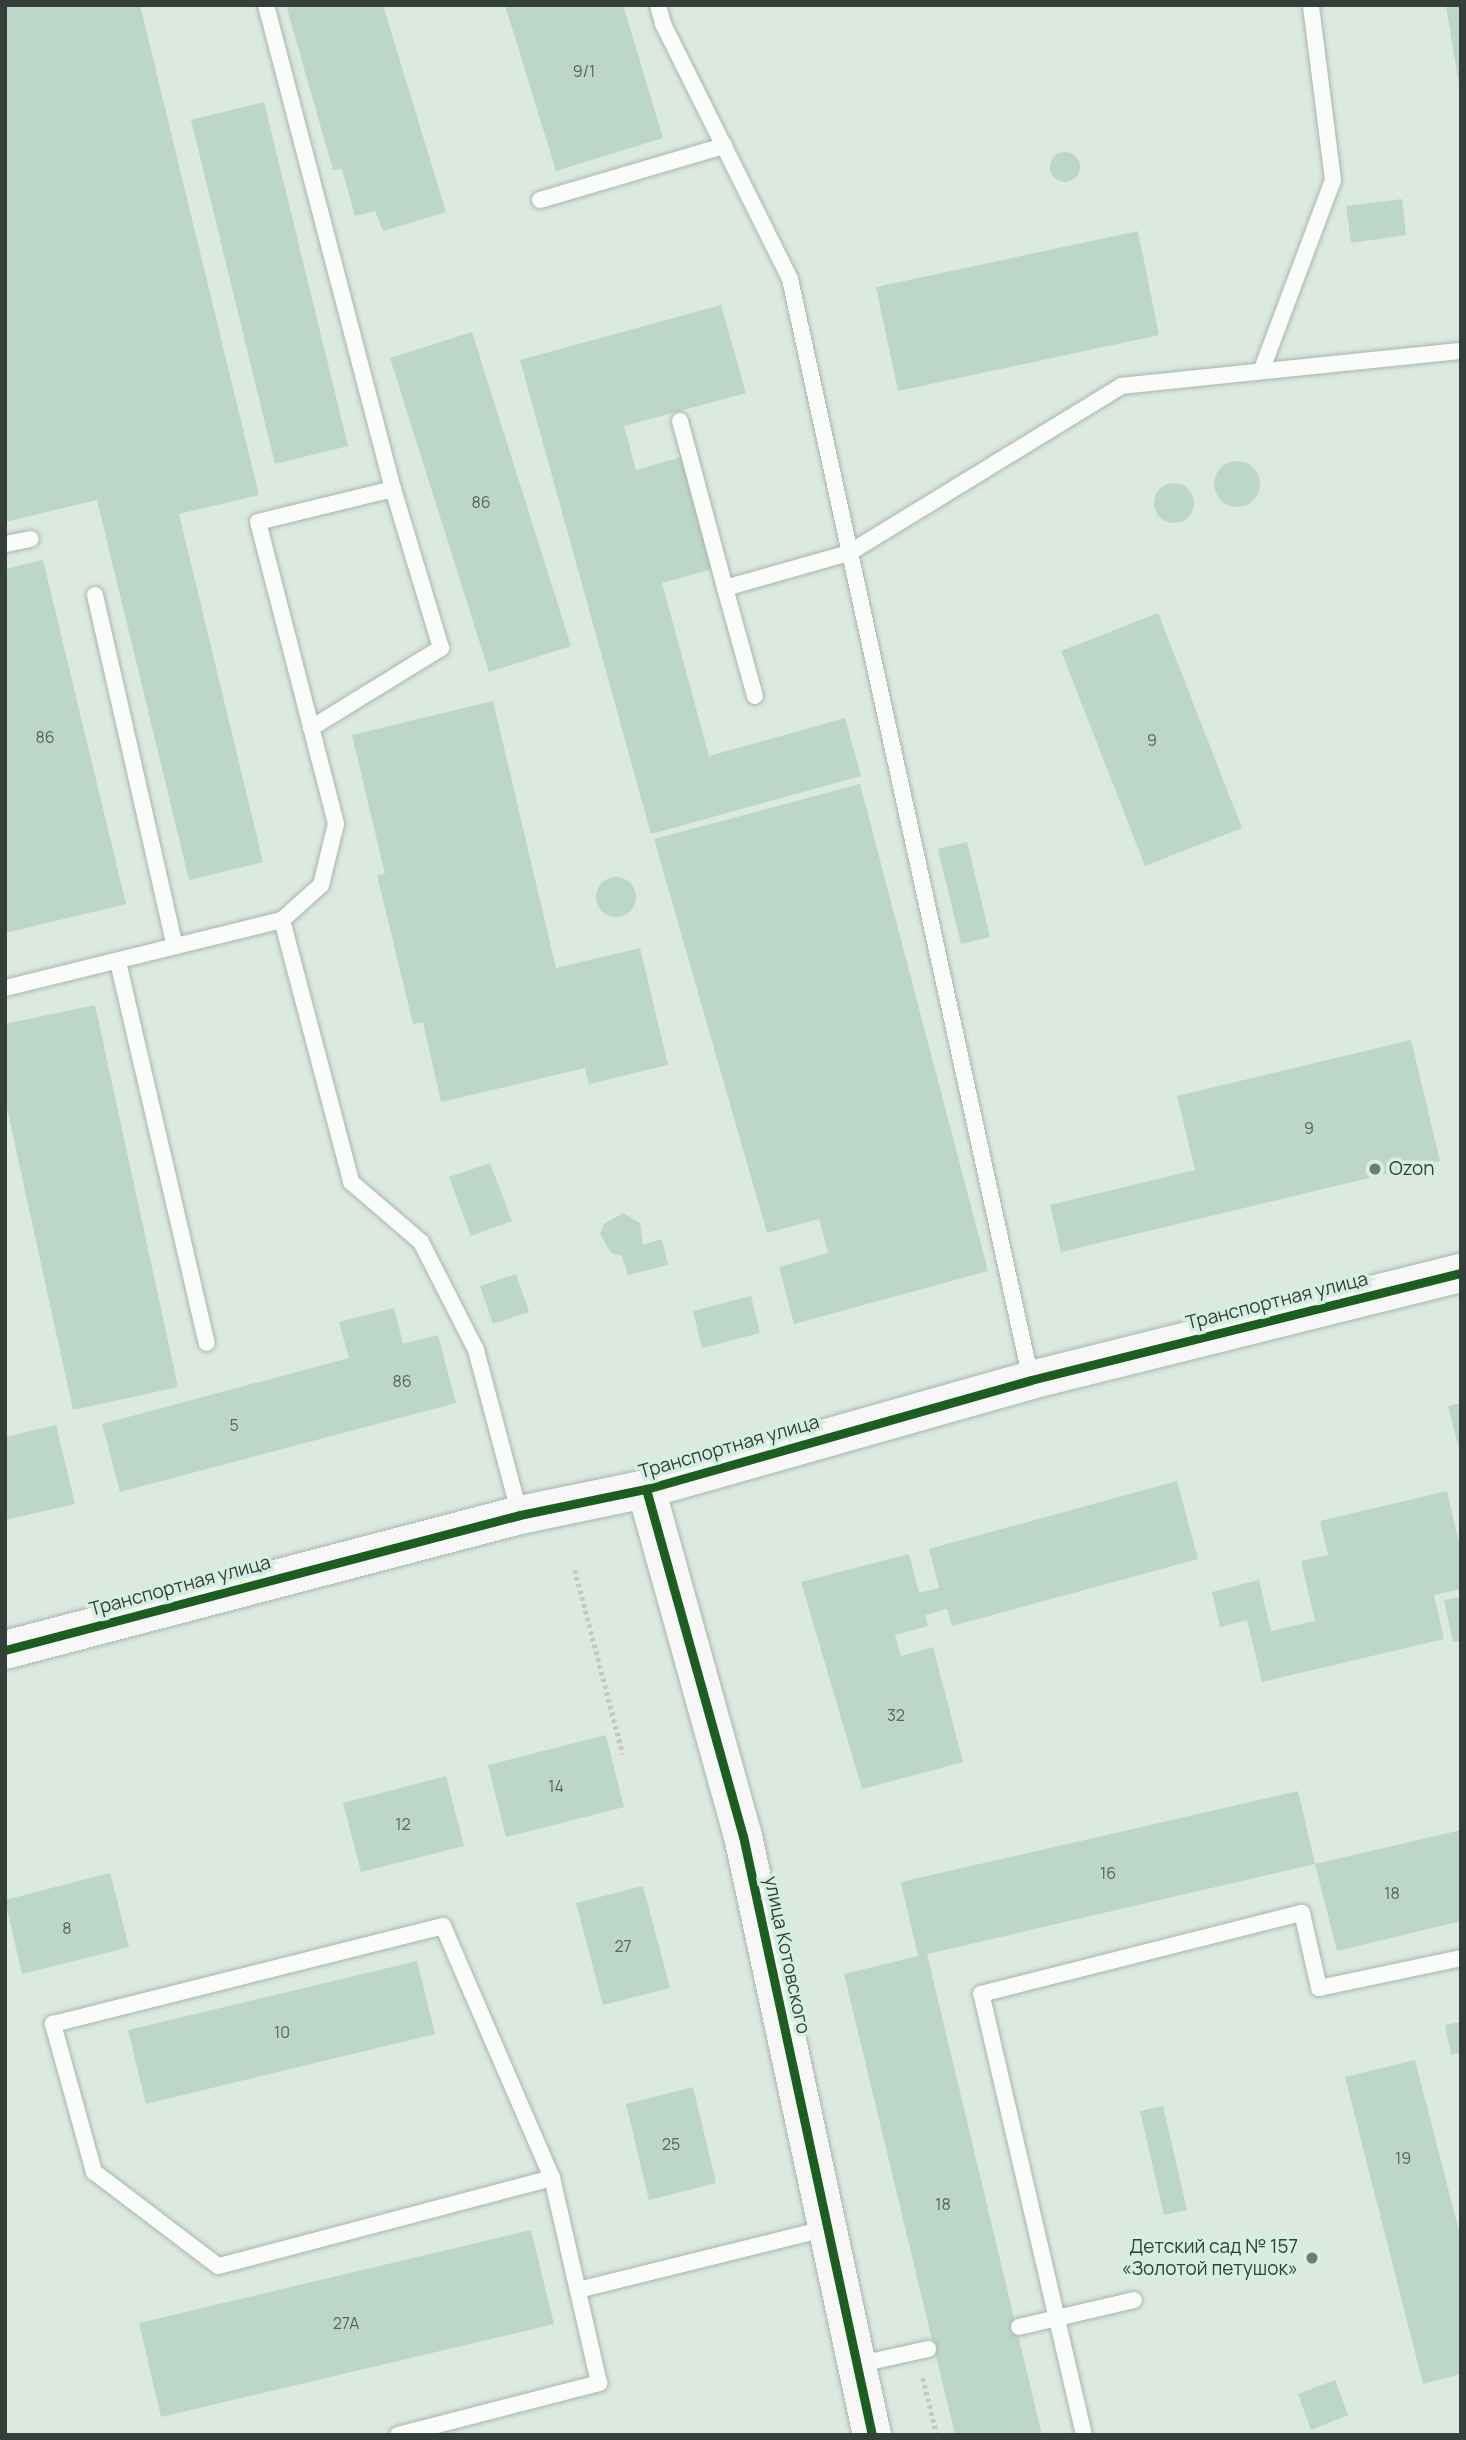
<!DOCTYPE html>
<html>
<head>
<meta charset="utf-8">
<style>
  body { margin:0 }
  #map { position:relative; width:1466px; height:2440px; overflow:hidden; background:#dbe9e1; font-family:Manrope,sans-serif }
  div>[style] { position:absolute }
  .building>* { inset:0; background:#bcd7c9 }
  .round { border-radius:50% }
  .path>* { height:4.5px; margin-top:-2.25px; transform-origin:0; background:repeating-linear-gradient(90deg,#c3c8c5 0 3.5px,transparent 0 7px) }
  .roads { filter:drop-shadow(0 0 2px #aab4ae) drop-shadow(0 0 2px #aab4ae) }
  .lane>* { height:16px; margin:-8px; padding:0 8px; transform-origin:8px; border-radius:8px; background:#fafcfa }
  .secondary>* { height:38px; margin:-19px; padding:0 19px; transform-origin:19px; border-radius:19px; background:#f8f7f7 }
  .cycleway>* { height:9px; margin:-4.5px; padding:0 4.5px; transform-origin:4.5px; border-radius:4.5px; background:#1b5e20 }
  .dots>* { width:19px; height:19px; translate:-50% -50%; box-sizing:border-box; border:4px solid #d5efe0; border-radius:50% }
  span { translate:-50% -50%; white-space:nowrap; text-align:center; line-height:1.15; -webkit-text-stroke:7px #d5efe0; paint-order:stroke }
  .number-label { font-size:16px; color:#57655d }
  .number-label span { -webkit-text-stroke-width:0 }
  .poi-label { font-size:19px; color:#353f39 }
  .left { translate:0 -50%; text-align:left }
  .right { translate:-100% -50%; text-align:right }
  .street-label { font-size:19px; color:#353f39 }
  .frame { position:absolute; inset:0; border:7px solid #353f39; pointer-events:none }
</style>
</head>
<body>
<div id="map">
  <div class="building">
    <div style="clip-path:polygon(5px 5px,140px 5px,259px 495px,179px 514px,263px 862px,189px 880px,97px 500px,5px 522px)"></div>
    <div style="clip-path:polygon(286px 5px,383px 5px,446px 212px,383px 231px,375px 211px,355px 216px,342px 169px,333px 170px)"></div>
    <div style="clip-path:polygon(505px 5px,623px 5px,663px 138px,556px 171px)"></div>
    <div style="clip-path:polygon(1446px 5px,1461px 5px,1461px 85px,1459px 85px)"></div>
    <div style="clip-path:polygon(264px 102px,348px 446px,275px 464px,191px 120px)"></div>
    <div class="round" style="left:1050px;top:152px;width:30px;height:30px"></div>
    <div style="clip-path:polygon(1402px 199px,1406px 235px,1351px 243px,1346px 206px)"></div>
    <div style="clip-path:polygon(1138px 231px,1159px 335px,898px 391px,876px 287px)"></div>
    <div style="clip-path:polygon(721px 305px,746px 393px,624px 426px,636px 470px,685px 456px,716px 568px,662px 583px,709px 756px,845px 718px,861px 776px,651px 834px,520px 360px)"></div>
    <div style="clip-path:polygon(472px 332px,571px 646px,489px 672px,390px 358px)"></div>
    <div class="round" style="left:1214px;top:461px;width:46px;height:46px"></div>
    <div class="round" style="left:1154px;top:483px;width:40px;height:40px"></div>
    <div style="clip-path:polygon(43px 560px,126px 904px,5px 933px,5px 569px)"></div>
    <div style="clip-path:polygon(1158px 613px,1242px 828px,1145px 866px,1061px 651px)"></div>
    <div style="clip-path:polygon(493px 701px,556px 968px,640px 948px,668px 1065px,589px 1084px,585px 1068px,441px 1102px,423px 1022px,413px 1024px,377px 875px,385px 874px,352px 735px)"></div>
    <div style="clip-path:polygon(860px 784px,988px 1271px,794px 1324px,779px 1267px,828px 1253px,819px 1219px,767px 1233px,654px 839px)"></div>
    <div style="clip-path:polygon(967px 842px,990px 937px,961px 944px,938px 849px)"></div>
    <div class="round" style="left:596px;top:877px;width:40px;height:40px"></div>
    <div style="clip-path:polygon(95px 1005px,178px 1387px,73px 1410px,5px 1099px,5px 1024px)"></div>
    <div style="clip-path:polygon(1411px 1040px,1440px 1161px,1061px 1252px,1050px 1205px,1195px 1170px,1177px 1096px)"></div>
    <div style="clip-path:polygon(490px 1163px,512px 1221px,471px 1236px,449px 1177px)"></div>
    <div style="clip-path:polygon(623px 1213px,640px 1223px,643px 1245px,662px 1239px,668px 1265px,628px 1275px,622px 1256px,611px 1253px,600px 1234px,604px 1224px)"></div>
    <div style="clip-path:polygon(516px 1274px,529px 1312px,493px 1324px,480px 1286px)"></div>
    <div style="clip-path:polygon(751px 1296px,760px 1333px,702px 1348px,693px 1311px)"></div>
    <div style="clip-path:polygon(394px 1308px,403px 1344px,438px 1335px,456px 1403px,120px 1492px,102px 1424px,349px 1358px,339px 1322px)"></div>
    <div style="clip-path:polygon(1461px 1403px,1461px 1453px,1460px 1453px,1448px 1406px)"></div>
    <div style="clip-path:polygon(56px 1425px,75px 1504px,5px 1520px,5px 1437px)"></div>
    <div style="clip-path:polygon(1177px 1481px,1198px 1559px,952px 1626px,947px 1609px,925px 1615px,928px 1626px,895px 1635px,901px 1656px,933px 1647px,963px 1762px,862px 1789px,801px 1582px,909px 1554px,919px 1593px,939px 1588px,929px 1549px)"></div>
    <div style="clip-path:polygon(1447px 1491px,1461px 1552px,1461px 1589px,1434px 1595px,1444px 1639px,1262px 1682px,1247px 1620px,1220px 1627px,1212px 1592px,1259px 1580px,1271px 1631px,1315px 1621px,1301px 1561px,1328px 1555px,1320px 1521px)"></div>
    <div style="clip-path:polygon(1461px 1597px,1461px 1641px,1453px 1642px,1444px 1600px)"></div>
    <div style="clip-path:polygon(606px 1735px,624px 1807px,506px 1837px,488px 1765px)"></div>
    <div style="clip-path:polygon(446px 1776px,464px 1846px,361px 1872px,343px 1803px)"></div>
    <div style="clip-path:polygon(1298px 1791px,1315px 1864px,927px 1954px,1042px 2435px,955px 2435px,844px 1974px,918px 1956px,901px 1882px)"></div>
    <div style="clip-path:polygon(1461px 1830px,1461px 1921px,1337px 1951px,1315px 1864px)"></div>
    <div style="clip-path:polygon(110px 1873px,129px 1947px,22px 1974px,5px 1900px)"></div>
    <div style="clip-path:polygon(643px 1886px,670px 1988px,603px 2005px,576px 1903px)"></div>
    <div style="clip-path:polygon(417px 1961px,435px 2034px,146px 2104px,128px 2030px)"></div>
    <div style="clip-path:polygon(1461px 2022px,1461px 2053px,1451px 2055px,1445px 2025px)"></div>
    <div style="clip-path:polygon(1415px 2060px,1461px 2239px,1461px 2374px,1423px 2384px,1345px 2077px)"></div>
    <div style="clip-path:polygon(693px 2087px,716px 2183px,649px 2200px,626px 2104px)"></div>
    <div style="clip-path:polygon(1163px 2106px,1187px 2210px,1164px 2215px,1140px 2111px)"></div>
    <div style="clip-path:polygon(531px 2230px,554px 2324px,161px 2417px,139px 2323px)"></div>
    <div style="clip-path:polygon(1335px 2380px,1348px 2415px,1311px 2430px,1298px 2394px)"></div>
  </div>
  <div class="path">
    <div style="left:575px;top:1570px;width:190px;rotate:75.4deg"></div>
    <div style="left:923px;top:2378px;width:59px;rotate:76.2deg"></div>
  </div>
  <div class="roads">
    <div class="lane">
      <div style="left:266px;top:5px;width:500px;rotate:75.3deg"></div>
      <div style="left:393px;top:489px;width:139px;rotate:166.3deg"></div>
      <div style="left:258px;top:522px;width:312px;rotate:75.5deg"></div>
      <div style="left:336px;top:824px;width:63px;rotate:103.8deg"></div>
      <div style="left:321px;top:885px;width:52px;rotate:138.1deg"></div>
      <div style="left:282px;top:920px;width:271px;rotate:75.2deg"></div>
      <div style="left:351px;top:1182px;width:92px;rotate:40.6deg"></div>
      <div style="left:421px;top:1242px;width:121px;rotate:63deg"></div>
      <div style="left:476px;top:1350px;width:171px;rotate:75.1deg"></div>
      <div style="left:658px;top:5px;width:20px;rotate:75deg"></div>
      <div style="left:663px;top:24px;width:285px;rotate:63.5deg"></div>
      <div style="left:790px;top:279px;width:1127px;rotate:77.65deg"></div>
      <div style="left:540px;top:200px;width:192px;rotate:-16.4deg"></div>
      <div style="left:1262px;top:369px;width:202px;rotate:-69.4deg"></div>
      <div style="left:1333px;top:180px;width:176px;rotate:-97.2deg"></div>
      <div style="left:680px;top:421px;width:173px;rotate:74.9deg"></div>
      <div style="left:725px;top:588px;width:129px;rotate:-15.8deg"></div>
      <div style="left:849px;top:553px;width:319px;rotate:-31.5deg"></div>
      <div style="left:1121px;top:386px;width:342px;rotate:-5.9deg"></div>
      <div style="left:5px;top:544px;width:26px;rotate:-11deg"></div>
      <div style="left:725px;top:588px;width:112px;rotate:74.5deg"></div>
      <div style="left:95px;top:595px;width:360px;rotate:77.2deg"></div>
      <div style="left:311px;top:728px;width:153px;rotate:-31.6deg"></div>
      <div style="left:441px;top:648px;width:166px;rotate:-106.8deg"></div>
      <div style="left:118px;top:962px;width:391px;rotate:76.9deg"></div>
      <div style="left:5px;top:988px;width:285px;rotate:-13.8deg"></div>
      <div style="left:578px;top:2290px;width:258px;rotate:-13.9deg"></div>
      <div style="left:1019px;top:2327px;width:118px;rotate:-13.2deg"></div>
      <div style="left:856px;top:2365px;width:74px;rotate:-12.5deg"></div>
      <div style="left:398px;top:2435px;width:208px;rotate:-14.5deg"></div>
      <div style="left:599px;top:2383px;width:210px;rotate:-102.9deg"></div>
      <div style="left:552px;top:2178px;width:345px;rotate:165.2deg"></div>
      <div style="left:218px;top:2266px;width:156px;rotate:-142.8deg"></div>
      <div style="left:94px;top:2172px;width:154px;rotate:-105.5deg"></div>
      <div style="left:53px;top:2024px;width:402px;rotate:-14.1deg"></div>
      <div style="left:443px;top:1926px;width:275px;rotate:66.6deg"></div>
      <div style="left:1084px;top:2435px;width:453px;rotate:-103.1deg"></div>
      <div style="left:981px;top:1994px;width:331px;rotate:-14.2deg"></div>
      <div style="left:1302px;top:1913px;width:77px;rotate:77.2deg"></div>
      <div style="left:1319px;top:1988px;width:145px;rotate:-11.9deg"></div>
    </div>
    <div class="secondary">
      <div style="left:646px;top:1489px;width:360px;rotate:74.4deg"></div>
      <div style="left:743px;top:1836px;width:613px;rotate:77.85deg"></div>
      <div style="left:5px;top:1650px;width:532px;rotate:-14.69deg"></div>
      <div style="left:520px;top:1515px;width:129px;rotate:-11.7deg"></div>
      <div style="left:646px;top:1489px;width:400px;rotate:-15.8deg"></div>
      <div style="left:1031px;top:1380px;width:443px;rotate:-14deg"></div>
    </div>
  </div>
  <div class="cycleway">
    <div style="left:646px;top:1489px;width:360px;rotate:74.4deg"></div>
    <div style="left:743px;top:1836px;width:613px;rotate:77.85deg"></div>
    <div style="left:5px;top:1650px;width:532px;rotate:-14.69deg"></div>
    <div style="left:520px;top:1515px;width:129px;rotate:-11.7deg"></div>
    <div style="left:646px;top:1489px;width:400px;rotate:-15.8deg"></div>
    <div style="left:1031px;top:1380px;width:443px;rotate:-14deg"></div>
  </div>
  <div class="dots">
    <div style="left:1375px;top:1169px;background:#6f7a74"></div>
    <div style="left:1312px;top:2258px;background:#6f7a74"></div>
  </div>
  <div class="number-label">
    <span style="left:584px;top:71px">9/1</span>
    <span style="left:481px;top:502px">86</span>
    <span style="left:45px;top:737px">86</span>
    <span style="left:1152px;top:740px">9</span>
    <span style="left:1309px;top:1128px">9</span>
    <span style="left:402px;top:1381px">86</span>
    <span style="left:234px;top:1425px">5</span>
    <span style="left:896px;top:1715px">32</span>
    <span style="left:556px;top:1786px">14</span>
    <span style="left:403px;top:1824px">12</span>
    <span style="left:1108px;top:1873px">16</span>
    <span style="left:1392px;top:1893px">18</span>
    <span style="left:67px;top:1928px">8</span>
    <span style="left:623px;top:1946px">27</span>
    <span style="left:282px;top:2032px">10</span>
    <span style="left:671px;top:2144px">25</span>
    <span style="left:1403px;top:2158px">19</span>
    <span style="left:943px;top:2204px">18</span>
    <span style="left:346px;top:2323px">27А</span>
  </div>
  <div class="poi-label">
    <span class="left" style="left:1389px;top:1169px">Ozon</span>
    <span class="right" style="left:1298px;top:2258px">Детский сад № 157<br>«Золотой петушок»</span>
  </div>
  <div class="street-label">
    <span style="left:1277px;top:1301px;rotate:-14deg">Транспортная улица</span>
    <span style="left:729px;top:1447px;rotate:-16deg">Транспортная улица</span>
    <span style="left:180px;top:1586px;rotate:-15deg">Транспортная улица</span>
    <span style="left:787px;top:1955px;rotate:78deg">улица Котовского</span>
  </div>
  <div class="frame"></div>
</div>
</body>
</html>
